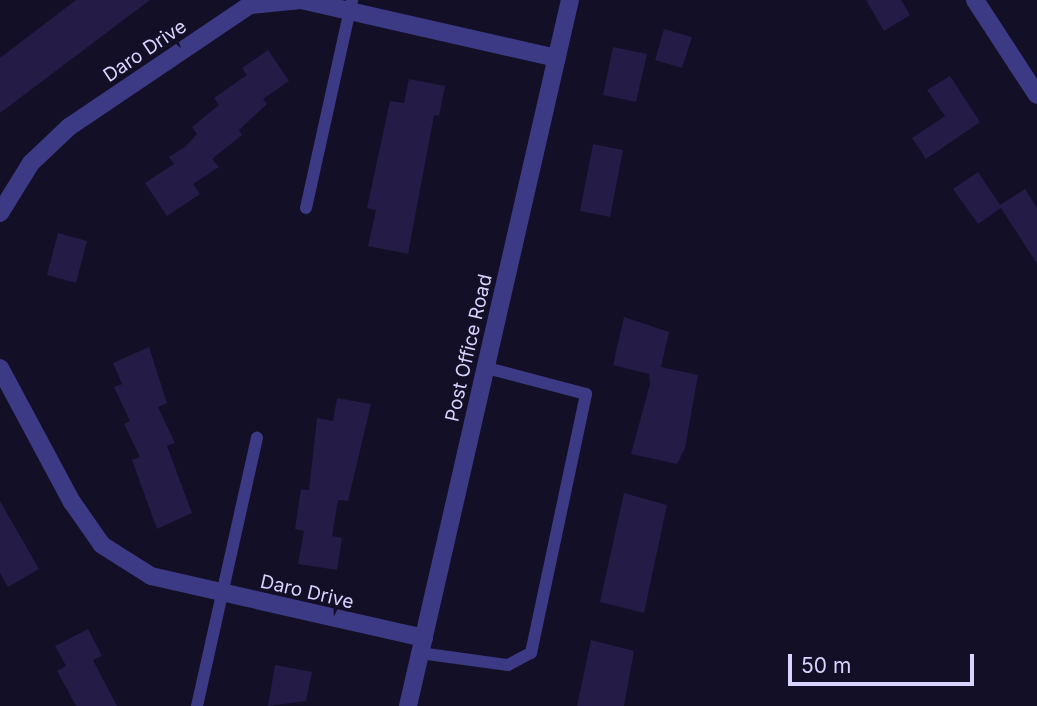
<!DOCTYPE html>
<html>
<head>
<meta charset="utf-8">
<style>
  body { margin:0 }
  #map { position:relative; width:1037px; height:706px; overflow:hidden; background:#130f26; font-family:Inter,sans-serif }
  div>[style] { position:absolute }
  .building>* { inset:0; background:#241b47 }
  .service>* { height:12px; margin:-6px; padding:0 6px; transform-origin:6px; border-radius:6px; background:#3d3a85 }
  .minor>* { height:18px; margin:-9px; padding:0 9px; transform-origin:9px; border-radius:9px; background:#3d3a85 }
  .tertiary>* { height:18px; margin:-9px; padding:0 9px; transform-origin:9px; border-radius:9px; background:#3d3a85 }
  span { translate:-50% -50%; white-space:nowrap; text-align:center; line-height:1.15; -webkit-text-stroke:7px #130f26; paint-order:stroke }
  .street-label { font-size:19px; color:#d9d4ff }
  .scale { position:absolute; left:788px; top:654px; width:186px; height:32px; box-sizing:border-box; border:4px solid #d9d4ff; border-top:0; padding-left:9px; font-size:21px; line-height:24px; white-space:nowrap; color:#d9d4ff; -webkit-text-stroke:5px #130f26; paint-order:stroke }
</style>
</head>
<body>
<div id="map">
  <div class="building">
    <div style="clip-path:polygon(76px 0,150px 0,0 113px,0 58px)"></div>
    <div style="clip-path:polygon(866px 0,901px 0,910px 15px,884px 31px)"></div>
    <div style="clip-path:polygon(664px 29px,692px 37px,682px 68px,655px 60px)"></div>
    <div style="clip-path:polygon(613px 47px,647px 54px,636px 102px,603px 95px)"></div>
    <div style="clip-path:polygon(268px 50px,289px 81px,263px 99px,267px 104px,239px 130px,242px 135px,212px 159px,219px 167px,193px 184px,200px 194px,167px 216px,145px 183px,174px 164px,169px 157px,185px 147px,197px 134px,192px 127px,219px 105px,214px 98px,247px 75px,242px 68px)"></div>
    <div style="clip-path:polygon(950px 76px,980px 122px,926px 159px,912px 138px,945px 116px,927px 90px)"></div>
    <div style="clip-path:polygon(409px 79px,445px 86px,439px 116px,434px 115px,408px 254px,368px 246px,376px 210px,367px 208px,390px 101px,404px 103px)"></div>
    <div style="clip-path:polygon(593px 144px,623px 150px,610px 217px,580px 211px)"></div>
    <div style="clip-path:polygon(978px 172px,1000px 205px,1025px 189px,1037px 208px,1037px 264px,1001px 208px,978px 224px,953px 189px)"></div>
    <div style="clip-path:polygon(58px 233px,87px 241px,76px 283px,47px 275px)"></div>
    <div style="clip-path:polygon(624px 317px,669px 332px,661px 367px,698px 375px,685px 448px,677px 464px,631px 454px,650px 384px,649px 374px,613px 365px)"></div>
    <div style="clip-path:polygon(149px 347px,167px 403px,158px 407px,175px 443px,167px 446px,192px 513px,157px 529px,132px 460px,140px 457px,124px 424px,130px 421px,114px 387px,122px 384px,113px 363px)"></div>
    <div style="clip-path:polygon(337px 398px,371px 404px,348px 501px,338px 500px,332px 536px,342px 538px,337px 570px,298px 564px,304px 531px,295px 529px,301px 489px,309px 490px,317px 418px,333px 421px)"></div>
    <div style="clip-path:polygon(624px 493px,667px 505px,644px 613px,600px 602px)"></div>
    <div style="clip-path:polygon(0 501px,39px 569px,8px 587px,0 573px)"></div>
    <div style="clip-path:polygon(88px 629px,102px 656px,93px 660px,117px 706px,76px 706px,57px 671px,66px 666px,55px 646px)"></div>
    <div style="clip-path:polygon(591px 640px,634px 651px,624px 706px,577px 706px)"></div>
    <div style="clip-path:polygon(275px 665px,312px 672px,306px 701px,268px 706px)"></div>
  </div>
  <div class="service">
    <div style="left:306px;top:208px;width:213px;rotate:-77.5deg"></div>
    <div style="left:420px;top:653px;width:89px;rotate:7.8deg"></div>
    <div style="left:508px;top:665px;width:26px;rotate:-28deg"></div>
    <div style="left:531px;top:653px;width:265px;rotate:-78deg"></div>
    <div style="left:586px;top:394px;width:102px;rotate:-165.3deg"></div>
    <div style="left:197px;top:706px;width:275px;rotate:-77.4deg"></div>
  </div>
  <div class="minor">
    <div style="left:975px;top:0;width:113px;rotate:56.9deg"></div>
    <div style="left:0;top:213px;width:59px;rotate:-58.2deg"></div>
    <div style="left:31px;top:163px;width:52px;rotate:-43.5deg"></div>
    <div style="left:69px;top:127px;width:218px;rotate:-34deg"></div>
    <div style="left:250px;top:5px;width:51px;rotate:-5.6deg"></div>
    <div style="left:301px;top:0;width:262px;rotate:12.8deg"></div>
    <div style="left:0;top:368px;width:152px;rotate:61.8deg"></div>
    <div style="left:72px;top:502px;width:52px;rotate:55.1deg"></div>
    <div style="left:102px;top:545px;width:58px;rotate:32.3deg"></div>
    <div style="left:151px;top:576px;width:280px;rotate:12.8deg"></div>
  </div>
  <div class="tertiary">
    <div style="left:408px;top:706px;width:724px;rotate:-77.08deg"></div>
  </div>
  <div class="street-label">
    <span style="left:145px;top:51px;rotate:-34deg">Daro Drive</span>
    <span style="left:469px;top:348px;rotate:-77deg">Post Office Road</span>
    <span style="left:307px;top:592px;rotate:13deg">Daro Drive</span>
  </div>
  <div class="scale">50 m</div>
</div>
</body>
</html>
